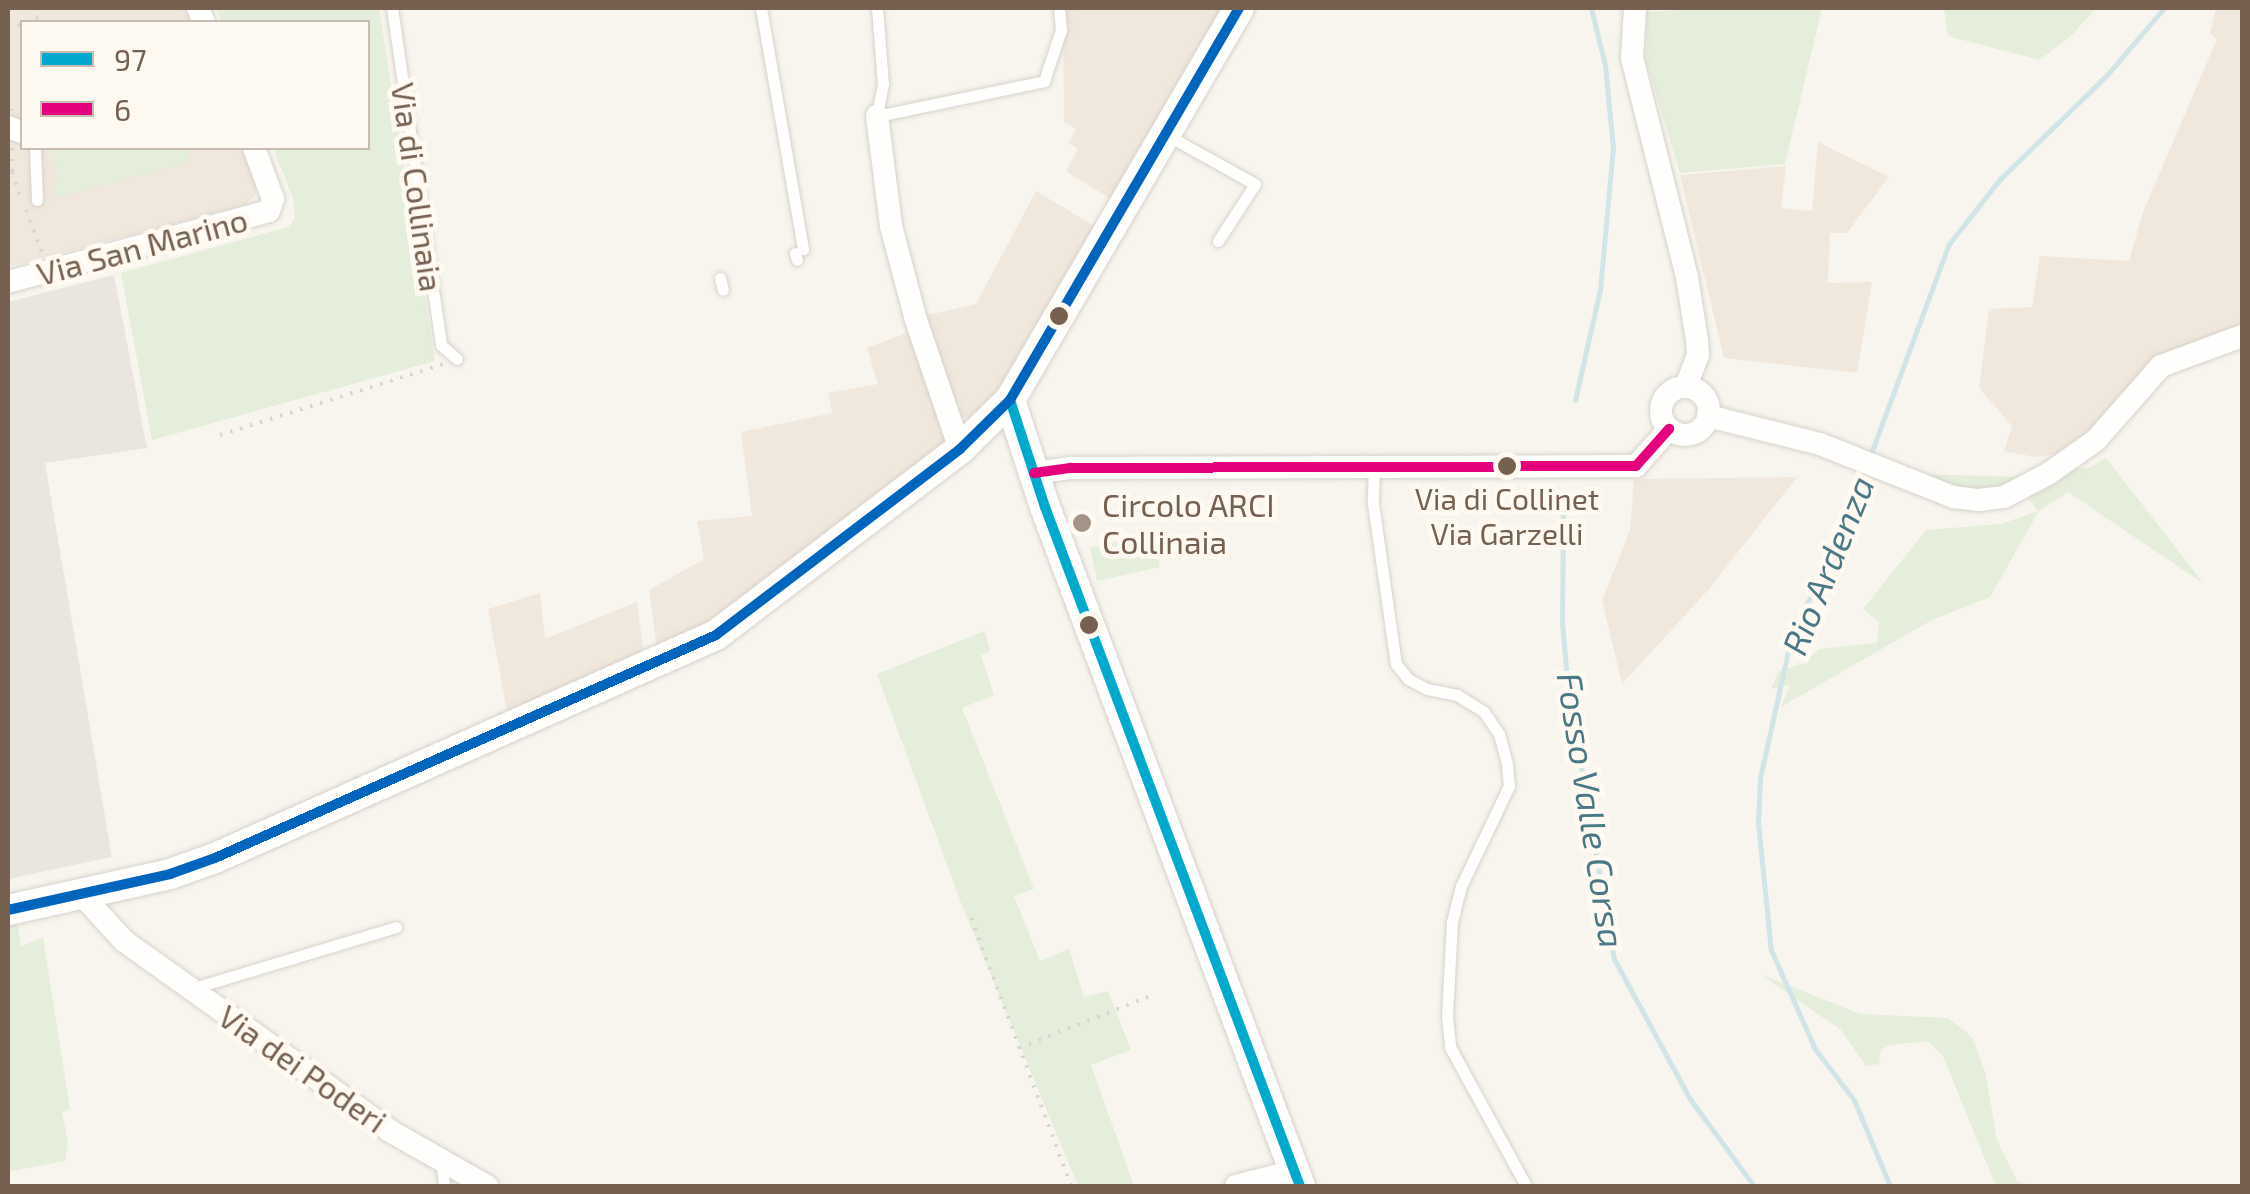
<!DOCTYPE html>
<html>
<head>
<meta charset="utf-8">
<style>
  body { margin:0 }
  #map { position:relative; width:2250px; height:1194px; overflow:hidden; background:#f8f5ee; font-family:"Exo 2",sans-serif }
  div>[style] { position:absolute }
  .residential>* { inset:0; background:#f0e8dd }
  .industrial>* { inset:0; background:#ebe5df }
  .green>* { inset:0; background:#e4eeda }
  .stream>* { height:5px; margin:-2.5px; padding:0 2.5px; transform-origin:2.5px; border-radius:2.5px; background:#d1e4e7 }
  .path>* { height:4px; margin-top:-2px; transform-origin:0; background:repeating-linear-gradient(90deg,#dad5d0 0 2.5px,transparent 0 10.5px) }
  .roads { filter:drop-shadow(0 0 2px #d7d2cc) drop-shadow(0 0 2px #d7d2cc) }
  .lane>* { height:11px; margin:-5.5px; padding:0 5.5px; transform-origin:5.5px; border-radius:5.5px; background:#fefefc }
  .street>* { height:22px; margin:-11px; padding:0 11px; transform-origin:11px; border-radius:11px; background:#fefefc }
  .street>.ring { margin:-11px; padding:0; box-sizing:content-box; background:none; border:22px solid #fefefc; border-radius:50% }
  .secondary>* { height:30px; margin:-15px; padding:0 15px; transform-origin:15px; border-radius:15px; background:#fefefc }
  .bus-1>* { height:10px; margin:-5px; padding:0 5px; transform-origin:5px; border-radius:5px; background:#00a9ce }
  .bus-2>* { height:10px; margin:-5px; padding:0 5px; transform-origin:5px; border-radius:5px; background:#e5007d }
  .bus-3>* { height:10px; margin:-5px; padding:0 5px; transform-origin:5px; border-radius:5px; background:#0065bd }
  .dots>* { width:28px; height:28px; translate:-50% -50%; box-sizing:border-box; border:5px solid #fefaf2; border-radius:50% }
  span { translate:-50% -50%; white-space:nowrap; text-align:center; line-height:1.15; -webkit-text-stroke:10px #fefaf2; paint-order:stroke }
  .bus-label { font-size:30px; color:#76604f }
  .street-label { font-size:32px; color:#76604f }
  .poi-label { font-size:32px; color:#76604f }
  .left { translate:0 -50%; text-align:left }
  .water-label { font-size:35px; color:#4a7887; font-style:italic }
  .frame { position:absolute; inset:0; border:10px solid #76604f; pointer-events:none }
  .legend { position:absolute; left:20px; top:20px; width:350px; height:130px; box-sizing:border-box; background:#fefaf2; border:2px solid #c8bcb1; margin:0; padding:12px 18px; list-style:none; font-size:30px; color:#76604f }
  .legend li { display:flex; align-items:center; gap:20px; height:50px }
  .legend b { width:50px; border:2px solid #c8bcb1 }
</style>
</head>
<body>
<div id="map">
  <div class="residential">
    <div style="clip-path:polygon(8px 8px,190px 8px,196px 22px,22px 22px,22px 148px,248px 148px,258px 184px,255px 196px,245px 205px,8px 267px)"></div>
    <div style="clip-path:polygon(1063px 8px,1226px 8px,1112px 200px,1066px 171px,1078px 149px,1069px 143px,1076px 129px,1064px 122px)"></div>
    <div style="clip-path:polygon(2216px 8px,2242px 8px,2242px 323px,2234px 330px,2153px 360px,2072px 452px,2036px 457px,2004px 451px,2012px 426px,1979px 388px,1989px 309px,2032px 307px,2040px 256px,2129px 261px,2143px 212px,2217px 39px,2210px 33px)"></div>
    <div style="clip-path:polygon(1818px 142px,1889px 177px,1847px 233px,1830px 233px,1828px 283px,1872px 282px,1857px 373px,1724px 358px,1680px 175px,1786px 166px,1781px 208px,1812px 211px)"></div>
    <div style="clip-path:polygon(1036px 191px,1096px 227px,997px 395px,969px 418px,958px 417px,924px 316px,976px 304px)"></div>
    <div style="clip-path:polygon(912px 331px,950px 439px,704px 633px,658px 656px,649px 590px,704px 559px,697px 521px,752px 516px,741px 432px,832px 413px,828px 393px,878px 384px,867px 348px)"></div>
    <div style="clip-path:polygon(1797px 477px,1709px 589px,1622px 684px,1602px 600px,1630px 530px,1634px 479px)"></div>
    <div style="clip-path:polygon(540px 593px,545px 639px,637px 602px,645px 662px,509px 722px,488px 609px)"></div>
  </div>
  <div class="industrial">
    <div style="clip-path:polygon(114px 275px,147px 448px,45px 463px,112px 857px,8px 879px,8px 302px)"></div>
  </div>
  <div class="green">
    <div style="clip-path:polygon(216px 8px,379px 8px,435px 361px,152px 440px,121px 273px,288px 227px,295px 219px,293px 198px,273px 148px,368px 148px,368px 22px,222px 22px)"></div>
    <div style="clip-path:polygon(1718px 8px,1822px 8px,1785px 164px,1680px 173px,1646px 61px,1647px 12px)"></div>
    <div style="clip-path:polygon(1944px 8px,2096px 8px,2074px 33px,2040px 60px,1948px 36px)"></div>
    <div style="clip-path:polygon(52px 148px,185px 148px,191px 162px,54px 198px,57px 172px)"></div>
    <div style="clip-path:polygon(2106px 458px,2204px 584px,2068px 492px,2039px 511px,1990px 597px,1930px 621px,1781px 707px,1790px 685px,1771px 689px,1779px 671px,1805px 663px,1819px 649px,1877px 643px,1879px 622px,1863px 609px,1926px 530px,2001px 524px,2038px 511px,2026px 494px,1997px 507px,1936px 504px,1904px 474px,2037px 477px,2065px 468px,2089px 468px)"></div>
    <div style="clip-path:polygon(1153px 534px,1160px 567px,1097px 581px,1090px 548px)"></div>
    <div style="clip-path:polygon(985px 631px,990px 651px,981px 655px,994px 695px,962px 708px,1034px 889px,1014px 896px,1040px 961px,1069px 949px,1084px 997px,1108px 991px,1131px 1050px,1091px 1065px,1134px 1186px,1078px 1186px,961px 903px,877px 674px)"></div>
    <div style="clip-path:polygon(17px 921px,21px 946px,43px 938px,70px 1109px,62px 1112px,68px 1142px,65px 1161px,8px 1172px,8px 923px)"></div>
    <div style="clip-path:polygon(1762px 975px,1860px 1014px,1948px 1018px,1972px 1037px,1985px 1071px,1997px 1140px,2017px 1181px,2032px 1186px,1996px 1186px,1943px 1056px,1928px 1041px,1890px 1045px,1881px 1050px,1879px 1064px,1866px 1066px,1841px 1030px)"></div>
  </div>
  <div class="stream">
    <div style="left:1575px;top:400px;width:113px;rotate:-77.2deg"></div>
    <div style="left:1600px;top:290px;width:143px;rotate:-84.8deg"></div>
    <div style="left:1613px;top:148px;width:83px;rotate:-95.5deg"></div>
    <div style="left:1605px;top:65px;width:59px;rotate:-103.8deg"></div>
    <div style="left:1870px;top:456px;width:226px;rotate:-69.6deg"></div>
    <div style="left:1949px;top:244px;width:83px;rotate:-51.9deg"></div>
    <div style="left:2000px;top:179px;width:149px;rotate:-44.2deg"></div>
    <div style="left:2107px;top:75px;width:88px;rotate:-49.6deg"></div>
    <div style="left:1864px;top:471px;width:79px;rotate:109.1deg"></div>
    <div style="left:1838px;top:546px;width:94px;rotate:118.5deg"></div>
    <div style="left:1793px;top:629px;width:153px;rotate:102.5deg"></div>
    <div style="left:1760px;top:778px;width:45px;rotate:92.5deg"></div>
    <div style="left:1758px;top:823px;width:128px;rotate:84.2deg"></div>
    <div style="left:1771px;top:950px;width:108px;rotate:66deg"></div>
    <div style="left:1815px;top:1049px;width:64px;rotate:52.6deg"></div>
    <div style="left:1854px;top:1100px;width:93px;rotate:67.3deg"></div>
    <div style="left:1563px;top:513px;width:109px;rotate:90.5deg"></div>
    <div style="left:1562px;top:622px;width:69px;rotate:85deg"></div>
    <div style="left:1568px;top:691px;width:272px;rotate:80.3deg"></div>
    <div style="left:1614px;top:959px;width:159px;rotate:61.5deg"></div>
    <div style="left:1690px;top:1099px;width:108px;rotate:53.7deg"></div>
  </div>
  <div class="path">
    <div style="left:26px;top:22px;width:18px;rotate:-22deg"></div>
    <div style="left:8px;top:30px;width:15px;rotate:-23deg"></div>
    <div style="left:8px;top:99px;width:12px;rotate:70deg"></div>
    <div style="left:12px;top:148px;width:24px;rotate:90deg"></div>
    <div style="left:12px;top:172px;width:31px;rotate:71deg"></div>
    <div style="left:26px;top:210px;width:46px;rotate:69.6deg"></div>
    <div style="left:220px;top:435px;width:235px;rotate:-17.6deg"></div>
    <div style="left:971px;top:918px;width:286px;rotate:69.5deg"></div>
    <div style="left:1019px;top:1048px;width:139px;rotate:-21.6deg"></div>
  </div>
  <div class="roads">
    <div class="lane">
      <div style="left:392px;top:8px;width:341px;rotate:81.7deg"></div>
      <div style="left:441px;top:345px;width:21px;rotate:41deg"></div>
      <div style="left:761px;top:8px;width:245px;rotate:80.1deg"></div>
      <div style="left:877px;top:8px;width:76px;rotate:85.5deg"></div>
      <div style="left:883px;top:84px;width:33px;rotate:101deg"></div>
      <div style="left:877px;top:116px;width:171px;rotate:-11.8deg"></div>
      <div style="left:1044px;top:81px;width:54px;rotate:-71.6deg"></div>
      <div style="left:1061px;top:30px;width:22px;rotate:-95deg"></div>
      <div style="left:1165px;top:134px;width:103px;rotate:29.1deg"></div>
      <div style="left:1255px;top:184px;width:68px;rotate:123deg"></div>
      <div style="left:35px;top:148px;width:52px;rotate:87.8deg"></div>
      <div style="left:795px;top:253px;width:7px;rotate:74deg"></div>
      <div style="left:720px;top:278px;width:12px;rotate:76deg"></div>
      <div style="left:1374px;top:466px;width:37px;rotate:92deg"></div>
      <div style="left:1373px;top:503px;width:163px;rotate:81.9deg"></div>
      <div style="left:1396px;top:664px;width:19px;rotate:51deg"></div>
      <div style="left:1408px;top:679px;width:21px;rotate:28deg"></div>
      <div style="left:1427px;top:689px;width:31px;rotate:11deg"></div>
      <div style="left:1457px;top:695px;width:32px;rotate:32deg"></div>
      <div style="left:1484px;top:712px;width:27px;rotate:56deg"></div>
      <div style="left:1499px;top:734px;width:31px;rotate:75deg"></div>
      <div style="left:1507px;top:764px;width:22px;rotate:85deg"></div>
      <div style="left:1509px;top:786px;width:111px;rotate:115.6deg"></div>
      <div style="left:1461px;top:886px;width:36px;rotate:104deg"></div>
      <div style="left:1452px;top:921px;width:95px;rotate:93deg"></div>
      <div style="left:1447px;top:1016px;width:31px;rotate:84deg"></div>
      <div style="left:1450px;top:1047px;width:158px;rotate:61.3deg"></div>
      <div style="left:194px;top:988px;width:211px;rotate:-16.8deg"></div>
      <div style="left:441px;top:1160px;width:26px;rotate:83deg"></div>
    </div>
    <div class="street">
      <div style="left:198px;top:8px;width:15px;rotate:67deg"></div>
      <div style="left:1635px;top:8px;width:50px;rotate:93.4deg"></div>
      <div style="left:1632px;top:58px;width:226px;rotate:75.9deg"></div>
      <div style="left:1687px;top:277px;width:64px;rotate:81deg"></div>
      <div style="left:1697px;top:340px;width:15px;rotate:86deg"></div>
      <div style="left:1698px;top:355px;width:34px;rotate:111deg"></div>
      <div style="left:877px;top:116px;width:111px;rotate:82.7deg"></div>
      <div style="left:891px;top:226px;width:97px;rotate:75.1deg"></div>
      <div style="left:916px;top:320px;width:136px;rotate:71.2deg"></div>
      <div style="left:8px;top:127px;width:15px;rotate:20deg"></div>
      <div style="left:8px;top:282px;width:270px;rotate:-15.2deg"></div>
      <div style="left:269px;top:211px;width:13px;rotate:-72deg"></div>
      <div style="left:273px;top:199px;width:54px;rotate:-110.4deg"></div>
      <div class="ring" style="left:1661px;top:387px;width:26px;height:26px"></div>
      <div style="left:1708px;top:416px;width:115px;rotate:14deg"></div>
      <div style="left:1820px;top:444px;width:143px;rotate:21.7deg"></div>
      <div style="left:1953px;top:497px;width:26px;rotate:7deg"></div>
      <div style="left:1979px;top:500px;width:25px;rotate:-7deg"></div>
      <div style="left:2004px;top:497px;width:50px;rotate:-27.6deg"></div>
      <div style="left:2048px;top:474px;width:59px;rotate:-35.3deg"></div>
      <div style="left:2096px;top:440px;width:98px;rotate:-48.7deg"></div>
      <div style="left:2161px;top:366px;width:86px;rotate:-20.3deg"></div>
      <div style="left:1034px;top:473px;width:37px;rotate:-8deg"></div>
      <div style="left:1071px;top:468px;width:565px;rotate:-0.2deg"></div>
      <div style="left:1636px;top:466px;width:50px;rotate:-48.3deg"></div>
      <div style="left:81px;top:894px;width:64px;rotate:47.5deg"></div>
      <div style="left:124px;top:941px;width:327px;rotate:35.5deg"></div>
      <div style="left:390px;top:1131px;width:112px;rotate:29.6deg"></div>
      <div style="left:1236px;top:1186px;width:61px;rotate:-14.3deg"></div>
    </div>
    <div class="secondary">
      <div style="left:1010px;top:400px;width:113px;rotate:71.9deg"></div>
      <div style="left:1045px;top:507px;width:725px;rotate:69.42deg"></div>
      <div style="left:8px;top:910px;width:166px;rotate:-12.5deg"></div>
      <div style="left:170px;top:874px;width:48px;rotate:-19.6deg"></div>
      <div style="left:215px;top:858px;width:548px;rotate:-23.99deg"></div>
      <div style="left:716px;top:635px;width:307px;rotate:-37.3deg"></div>
      <div style="left:960px;top:449px;width:70px;rotate:-44.4deg"></div>
      <div style="left:1010px;top:400px;width:454px;rotate:-59.7deg"></div>
    </div>
  </div>
  <div class="bus-1">
    <div style="left:1010px;top:400px;width:113px;rotate:71.9deg"></div>
    <div style="left:1045px;top:507px;width:725px;rotate:69.42deg"></div>
  </div>
  <div class="bus-2">
    <div style="left:1034px;top:473px;width:37px;rotate:-8deg"></div>
    <div style="left:1071px;top:468px;width:565px;rotate:-0.2deg"></div>
    <div style="left:1636px;top:466px;width:50px;rotate:-48.3deg"></div>
  </div>
  <div class="bus-3">
    <div style="left:8px;top:910px;width:166px;rotate:-12.5deg"></div>
    <div style="left:170px;top:874px;width:48px;rotate:-19.6deg"></div>
    <div style="left:215px;top:858px;width:548px;rotate:-23.99deg"></div>
    <div style="left:716px;top:635px;width:307px;rotate:-37.3deg"></div>
    <div style="left:960px;top:449px;width:70px;rotate:-44.4deg"></div>
    <div style="left:1010px;top:400px;width:454px;rotate:-59.7deg"></div>
  </div>
  <div class="dots">
    <div style="left:1059px;top:316px;background:#76604f"></div>
    <div style="left:1507px;top:466px;background:#76604f"></div>
    <div style="left:1082px;top:523px;background:#a49487"></div>
    <div style="left:1089px;top:625px;background:#76604f"></div>
  </div>
  <div class="bus-label">
    <span style="left:1507px;top:515px">Via di Collinet<br>Via Garzelli</span>
  </div>
  <div class="street-label">
    <span style="left:418px;top:187px;rotate:82deg">Via di Collinaia</span>
    <span style="left:142px;top:246px;rotate:-15deg">Via San Marino</span>
    <span style="left:303px;top:1068px;rotate:35deg">Via dei Poderi</span>
  </div>
  <div class="poi-label">
    <span class="left" style="left:1102px;top:523px">Circolo ARCI<br>Collinaia</span>
  </div>
  <div class="water-label">
    <span style="left:1827px;top:565px;rotate:-68deg">Rio Ardenza</span>
    <span style="left:1592px;top:810px;rotate:81deg">Fosso Valle Corsa</span>
  </div>
  <div class="frame"></div>
  <ul class="legend">
  <li><b style="height:12px;background:#00a9ce"></b>97</li>
  <li><b style="height:12px;background:#e5007d"></b>6</li>
  </ul>
</div>
</body>
</html>
